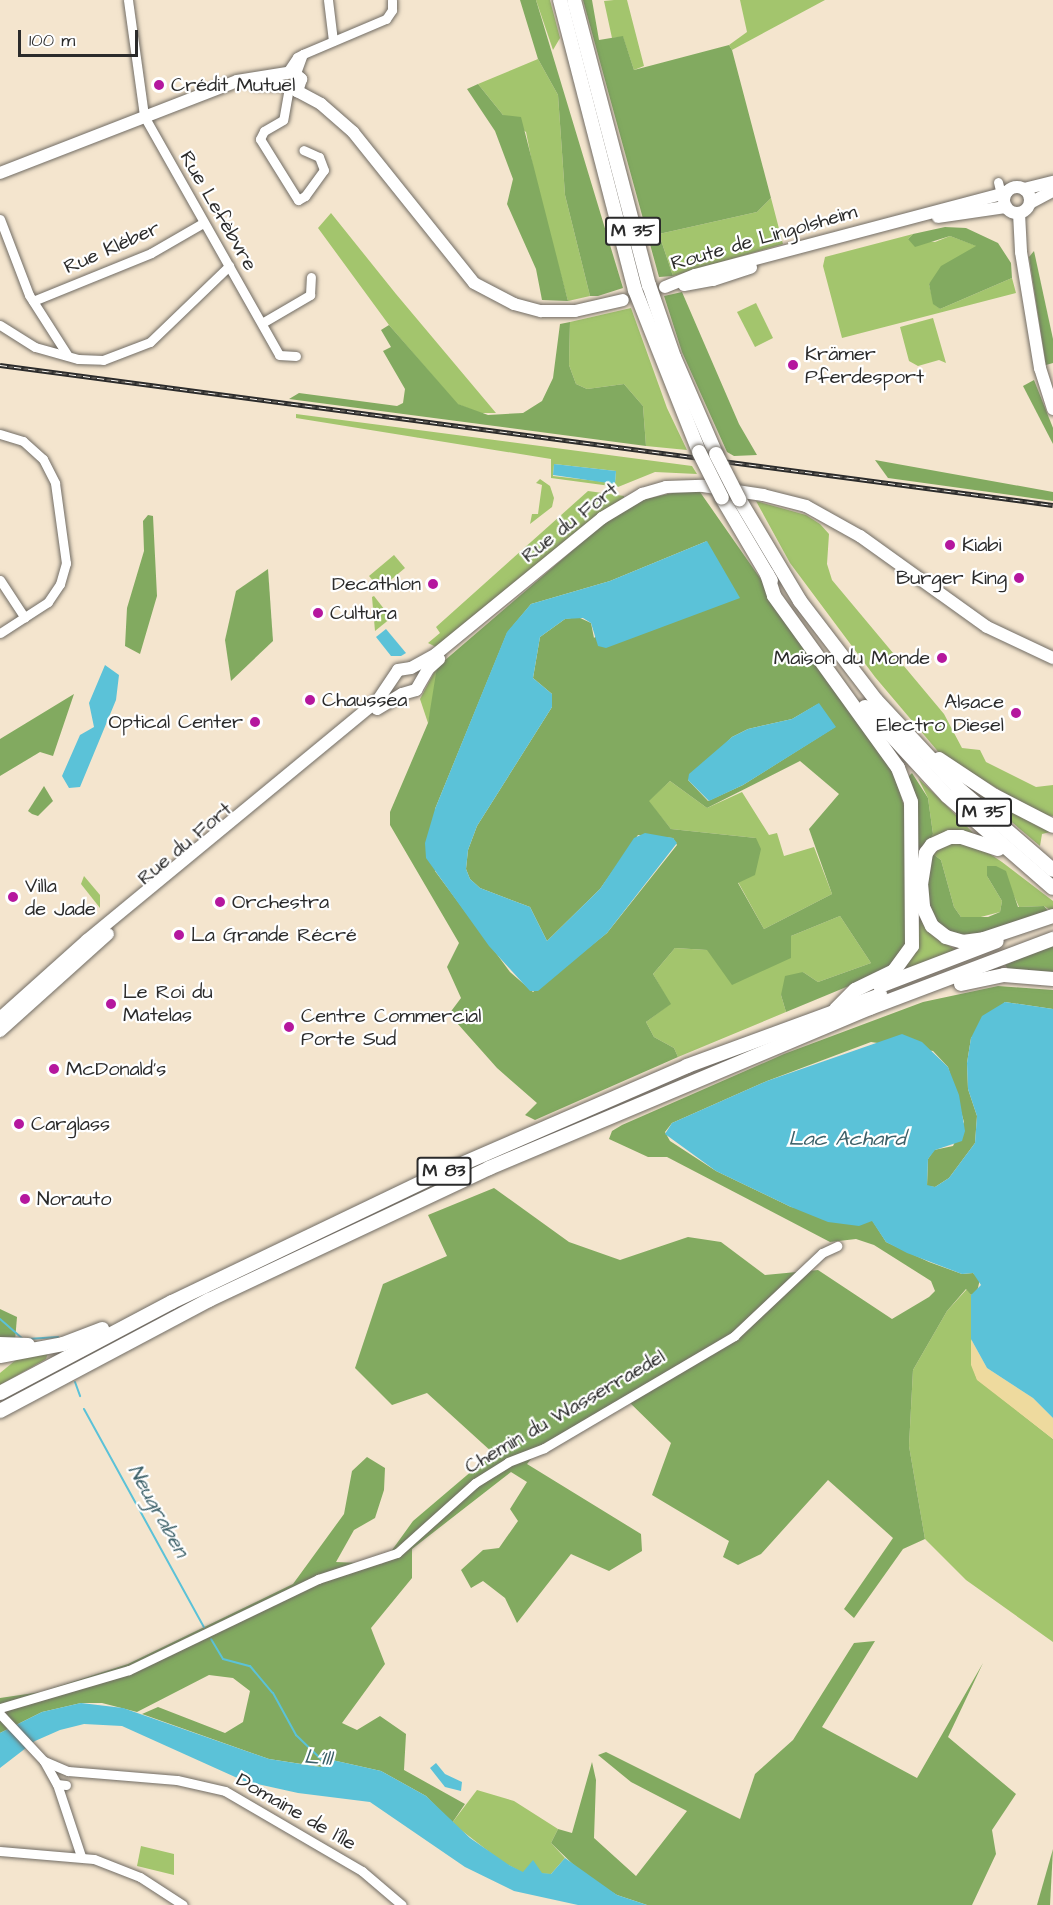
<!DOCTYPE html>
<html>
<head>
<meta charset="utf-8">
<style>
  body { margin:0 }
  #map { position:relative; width:1053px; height:1905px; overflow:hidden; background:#f4e5ce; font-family:"Architects Daughter",sans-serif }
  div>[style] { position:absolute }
  .green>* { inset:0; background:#a3c56d }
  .forest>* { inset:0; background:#82aa60 }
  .sand>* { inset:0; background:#eeda9e }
  .water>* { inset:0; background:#5bc2d8 }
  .stream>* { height:2px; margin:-1px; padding:0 1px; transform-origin:1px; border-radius:1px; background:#5bc2d8 }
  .roads { filter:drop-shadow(0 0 2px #716c64) drop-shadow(0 0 2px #716c64) }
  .minor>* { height:9px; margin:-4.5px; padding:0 4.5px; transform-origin:4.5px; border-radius:4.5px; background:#fff }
  .major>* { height:12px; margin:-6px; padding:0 6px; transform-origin:6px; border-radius:6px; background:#fff }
  .major>.ring { margin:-6px; padding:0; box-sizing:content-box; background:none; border:12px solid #fff; border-radius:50% }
  .highway>* { height:14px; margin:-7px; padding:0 7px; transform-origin:7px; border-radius:7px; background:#fff }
  .rail>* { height:4.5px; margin-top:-2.25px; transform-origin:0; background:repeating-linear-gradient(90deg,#fff 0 7px,#2b2b2b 0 14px); box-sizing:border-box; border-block:2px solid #2b2b2b }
  .bridges { filter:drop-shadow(0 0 2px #716c64) drop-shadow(0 0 2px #716c64) }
  .highway-bridge>* { height:14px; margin:-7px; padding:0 7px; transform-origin:7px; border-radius:7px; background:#fff }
  .dots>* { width:16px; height:16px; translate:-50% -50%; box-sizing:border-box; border:3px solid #fff; border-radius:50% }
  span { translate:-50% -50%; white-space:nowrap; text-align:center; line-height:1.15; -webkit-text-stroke:4.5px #fff; paint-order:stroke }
  .shield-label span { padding:2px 4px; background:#fff; border:2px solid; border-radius:4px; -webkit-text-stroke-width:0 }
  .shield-label { font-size:18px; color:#2b2b2b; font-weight:700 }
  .poi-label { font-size:20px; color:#2b2b2b }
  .left { translate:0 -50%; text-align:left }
  .right { translate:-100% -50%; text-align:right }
  .street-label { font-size:20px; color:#2b2b2b }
  .water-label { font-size:21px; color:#3c6068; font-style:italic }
  .scale { position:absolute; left:18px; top:30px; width:120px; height:27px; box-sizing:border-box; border:3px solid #2b2b2b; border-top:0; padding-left:8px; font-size:18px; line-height:21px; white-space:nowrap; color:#2b2b2b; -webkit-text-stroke:4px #fff; paint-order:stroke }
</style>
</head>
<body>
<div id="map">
  <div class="green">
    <div style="clip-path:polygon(536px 0,550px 0,560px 38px,553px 50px)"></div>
    <div style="clip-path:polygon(614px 0,627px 0,644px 66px,634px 70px,623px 37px,612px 38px,604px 1px)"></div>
    <div style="clip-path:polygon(740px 0,825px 0,732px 50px,729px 45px,747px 32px)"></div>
    <div style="clip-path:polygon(538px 59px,558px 95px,565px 195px,590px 296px,568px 301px,538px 192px,526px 132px,503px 115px,478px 84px)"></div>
    <div style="clip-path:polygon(771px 198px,783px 244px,673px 276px,659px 234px,757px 212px)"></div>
    <div style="clip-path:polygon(331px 213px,396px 294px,496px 413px,480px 413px,457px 404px,389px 325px,318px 228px)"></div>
    <div style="clip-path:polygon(913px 234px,908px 239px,935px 242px,950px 236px,977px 246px,929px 284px,934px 304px,940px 309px,1012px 278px,1016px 293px,842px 338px,823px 266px,825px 257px)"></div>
    <div style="clip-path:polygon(756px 303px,773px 338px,755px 347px,737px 312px)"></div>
    <div style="clip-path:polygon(631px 308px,667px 408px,687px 450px,646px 446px,643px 406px,624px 384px,587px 389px,576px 384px,569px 365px,570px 322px)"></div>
    <div style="clip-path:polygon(933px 318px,946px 363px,939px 360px,918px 366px,909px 361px,900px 327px)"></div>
    <div style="clip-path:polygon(evenodd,296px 414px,692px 466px,697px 474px,655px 472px,618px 487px,551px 478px,551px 459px,296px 418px,296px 414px,554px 464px,616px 471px,615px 483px,553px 476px,554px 464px)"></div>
    <div style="clip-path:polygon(540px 479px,550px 486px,554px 498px,552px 507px,530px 524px,532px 514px,538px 514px,542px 485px,536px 483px)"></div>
    <div style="clip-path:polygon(588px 491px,624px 496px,624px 500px,436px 647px,428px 643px,440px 633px,436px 627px)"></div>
    <div style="clip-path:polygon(756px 501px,806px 515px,820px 524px,829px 534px,827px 564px,832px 580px,944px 714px,962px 748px,980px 750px,986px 762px,1036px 787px,1053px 785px,1053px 816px,1042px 815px,941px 755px,875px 677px,790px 563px)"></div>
    <div style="clip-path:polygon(394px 555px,405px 568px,380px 589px,369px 576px)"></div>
    <div style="clip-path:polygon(374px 596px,391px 618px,375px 631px,372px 597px)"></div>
    <div style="clip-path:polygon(437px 667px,435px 694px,428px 723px,420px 699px)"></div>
    <div style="clip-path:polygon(918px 778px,951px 810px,975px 835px,929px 841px,933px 834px,928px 798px)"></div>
    <div style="clip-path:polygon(670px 781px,707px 808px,742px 792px,769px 835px,777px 833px,784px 856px,814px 847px,832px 894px,764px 929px,738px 882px,756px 838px,671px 829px,648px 801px)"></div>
    <div style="clip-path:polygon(982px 793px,1050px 832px,1042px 834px,1040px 846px,981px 796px)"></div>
    <div style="clip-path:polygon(951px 842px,981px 848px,1002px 862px,1053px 901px,1053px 912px,1044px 906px,1019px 907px,1010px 887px,987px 876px,1002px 901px,1000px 912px,973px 919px,961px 917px,954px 907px,941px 860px,933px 854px)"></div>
    <div style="clip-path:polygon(84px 876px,100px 895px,100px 908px,81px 884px)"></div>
    <div style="clip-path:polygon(917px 905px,932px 935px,956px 950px,898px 973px,916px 952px)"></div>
    <div style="clip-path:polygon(840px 916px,871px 963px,818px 982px,803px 972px,781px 995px,786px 1012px,678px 1057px,674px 1048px,654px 1037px,646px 1022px,670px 1004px,653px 974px,675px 948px,707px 950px,791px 936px)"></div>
    <div style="clip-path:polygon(967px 1289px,971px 1295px,972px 1365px,977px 1379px,1053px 1439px,1053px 1642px,966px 1580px,925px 1539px,909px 1446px,913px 1370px,947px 1311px)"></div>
    <div style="clip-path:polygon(48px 1353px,46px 1359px,0 1385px,0 1373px,17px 1359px)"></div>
    <div style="clip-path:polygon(477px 1790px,514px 1801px,558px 1829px,551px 1843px,565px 1858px,551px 1874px,523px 1873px,501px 1861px,452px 1823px)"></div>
    <div style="clip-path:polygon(141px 1846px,174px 1854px,174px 1875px,137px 1866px)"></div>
  </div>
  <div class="forest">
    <div style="clip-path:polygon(520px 0,536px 0,623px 288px,598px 296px,590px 296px,565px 195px,558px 95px,538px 59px)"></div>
    <div style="clip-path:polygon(583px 0,592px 0,599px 40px,623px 36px,634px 70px,729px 45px,732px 50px,771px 198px,757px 212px,659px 234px,673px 276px,659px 277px)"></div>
    <div style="clip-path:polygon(478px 84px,503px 115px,521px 117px,568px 301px,542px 300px,536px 269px,507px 204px,513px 179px,495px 131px,467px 89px)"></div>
    <div style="clip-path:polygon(945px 227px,966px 228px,998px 243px,1011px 263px,1012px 278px,940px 309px,933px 304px,929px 284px,941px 266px,976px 246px,950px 236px,915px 247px,908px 239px,913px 234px)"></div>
    <div style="clip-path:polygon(1034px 251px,1053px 339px,1053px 363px,1046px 365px,1029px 257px)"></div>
    <div style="clip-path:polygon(682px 292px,739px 424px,757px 455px,734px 456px,727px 452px,682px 352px,664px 296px)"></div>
    <div style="clip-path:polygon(570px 322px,569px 365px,576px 384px,587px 389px,624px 384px,643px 406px,646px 446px,289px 399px,299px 393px,397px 406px,403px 403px,405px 389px,383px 351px,391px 347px,381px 330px,389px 325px,458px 404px,488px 415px,523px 413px,542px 401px,553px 378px,560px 324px)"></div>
    <div style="clip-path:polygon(1034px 380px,1053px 428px,1053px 444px,1023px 386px)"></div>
    <div style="clip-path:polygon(875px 460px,1053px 492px,1053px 501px,888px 478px)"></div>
    <div style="clip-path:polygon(evenodd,677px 492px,700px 492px,892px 767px,908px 819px,908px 942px,885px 971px,786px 1012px,781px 995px,785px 976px,803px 972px,818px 982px,871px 963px,840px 916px,791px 936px,791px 958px,732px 985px,707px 950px,675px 948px,653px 974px,671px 1004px,646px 1022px,654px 1037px,674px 1048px,678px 1057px,535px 1120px,525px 1115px,537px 1103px,497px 1068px,449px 1014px,461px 998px,447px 967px,459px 943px,390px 825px,390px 812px,428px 723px,437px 667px,602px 525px,641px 500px,677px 492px,707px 541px,594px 638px,591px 623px,578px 617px,565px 619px,540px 637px,533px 678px,552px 694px,552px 707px,477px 826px,468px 850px,466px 869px,470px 879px,480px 888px,530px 907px,547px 941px,600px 889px,638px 835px,673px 838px,677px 845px,607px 933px,533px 992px,510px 972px,435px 871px,435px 809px,507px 633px,531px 604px,610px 581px,707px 541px,677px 492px,818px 704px,835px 727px,743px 785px,708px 801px,688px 780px,732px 737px,748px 729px,792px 719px,818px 704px,677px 492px,800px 761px,839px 794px,809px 829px,832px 894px,764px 929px,738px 883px,755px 875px,761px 849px,756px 838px,671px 829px,649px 801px,670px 781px,707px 808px,800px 761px)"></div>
    <div style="clip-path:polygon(148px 515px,153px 516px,157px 596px,140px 654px,125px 646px,127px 608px,144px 551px,143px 521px)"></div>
    <div style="clip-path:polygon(268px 569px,273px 641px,231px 681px,225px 640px,236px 591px)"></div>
    <div style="clip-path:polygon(74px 694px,53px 756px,40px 752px,0 776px,0 739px)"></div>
    <div style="clip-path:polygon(912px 773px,928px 798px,933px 834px,920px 861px,916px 859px,918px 826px,908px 777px)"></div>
    <div style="clip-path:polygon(44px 786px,53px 801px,38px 816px,32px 814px,28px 811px)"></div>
    <div style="clip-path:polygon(933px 854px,941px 860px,954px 907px,961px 917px,988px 917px,1000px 912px,1002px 901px,987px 876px,987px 866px,996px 866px,1006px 871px,1018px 907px,1044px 906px,1050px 913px,995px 931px,951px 936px,932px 917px,925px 884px)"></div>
    <div style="clip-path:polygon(1053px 944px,1053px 976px,1009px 970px,1005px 965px)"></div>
    <div style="clip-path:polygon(998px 986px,1053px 990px,1053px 1009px,1005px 1002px,971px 1038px,967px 1063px,968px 1089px,977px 1116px,975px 1143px,949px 1178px,935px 1187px,927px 1186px,928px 1159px,934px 1150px,953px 1146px,964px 1122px,948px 1067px,933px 1051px,871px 1042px,767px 1081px,672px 1123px,665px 1132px,670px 1141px,716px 1171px,791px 1207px,872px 1220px,886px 1242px,929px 1262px,962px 1274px,973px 1273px,980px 1279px,977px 1292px,971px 1295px,966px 1289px,947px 1311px,913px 1370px,909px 1446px,925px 1539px,903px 1549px,854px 1618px,844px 1609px,893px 1538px,828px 1480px,761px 1554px,738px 1565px,723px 1557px,729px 1541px,652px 1495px,671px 1443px,625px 1398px,543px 1444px,527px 1464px,641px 1534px,642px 1551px,609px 1571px,571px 1554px,517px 1623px,505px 1598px,483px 1581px,471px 1588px,461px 1570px,483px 1550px,499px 1548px,518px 1521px,510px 1509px,527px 1482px,511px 1472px,412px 1549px,412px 1578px,371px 1628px,385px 1664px,342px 1723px,357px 1730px,380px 1716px,406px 1734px,404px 1770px,465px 1804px,452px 1823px,426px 1796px,381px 1771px,332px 1760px,322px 1760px,325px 1766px,321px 1767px,269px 1759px,142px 1714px,158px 1707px,225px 1733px,243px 1722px,250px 1691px,233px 1678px,209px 1675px,137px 1712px,102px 1703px,81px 1703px,42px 1712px,0 1733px,0 1698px,41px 1692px,128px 1664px,293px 1584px,344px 1514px,352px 1471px,367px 1457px,385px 1468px,384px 1490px,375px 1518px,354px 1530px,336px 1562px,382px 1564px,413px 1521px,493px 1453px,427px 1393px,392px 1405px,355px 1368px,383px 1284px,447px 1256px,428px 1215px,494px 1188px,569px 1242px,620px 1260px,688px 1237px,721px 1242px,765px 1275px,818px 1270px,892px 1319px,929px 1297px,935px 1291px,931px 1281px,874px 1245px,856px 1239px,830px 1242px,667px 1157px,648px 1157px,609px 1139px,612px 1131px,622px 1125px,784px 1054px,923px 1002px)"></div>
    <div style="clip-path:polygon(0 1309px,17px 1317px,15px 1341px,0 1341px)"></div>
    <div style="clip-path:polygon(875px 1641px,822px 1727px,917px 1778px,983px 1663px,948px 1737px,1016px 1794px,992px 1830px,996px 1854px,972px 1905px,647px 1905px,617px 1895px,585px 1876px,551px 1843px,558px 1829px,572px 1833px,592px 1762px,596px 1780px,594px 1838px,636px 1876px,687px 1811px,631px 1782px,598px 1755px,606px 1752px,740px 1819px,755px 1774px,793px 1740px,854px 1643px)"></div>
    <div style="clip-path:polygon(1053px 1849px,1050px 1905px,1037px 1905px)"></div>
  </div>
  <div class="sand">
    <div style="clip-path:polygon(971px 1339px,987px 1368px,1033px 1398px,1053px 1418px,1053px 1439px,977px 1380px,971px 1365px)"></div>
  </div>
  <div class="water">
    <div style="clip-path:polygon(554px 464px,616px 471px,615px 484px,553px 475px)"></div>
    <div style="clip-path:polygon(707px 541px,740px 598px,606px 648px,598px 646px,591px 623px,583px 618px,565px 619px,540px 637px,533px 678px,552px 694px,552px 707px,477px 826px,468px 850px,466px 869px,470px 879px,480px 888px,530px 907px,547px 941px,600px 889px,634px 838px,645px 833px,673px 838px,677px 843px,607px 933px,538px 991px,530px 991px,489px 946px,426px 858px,425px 843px,435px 809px,507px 632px,531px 604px,610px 581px)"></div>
    <div style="clip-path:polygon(386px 629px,406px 653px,401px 656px,391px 656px,376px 637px)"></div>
    <div style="clip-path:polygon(105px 665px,119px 675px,116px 700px,80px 787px,69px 788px,62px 776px,80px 735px,94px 727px,89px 703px)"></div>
    <div style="clip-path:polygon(819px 703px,836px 727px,743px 785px,709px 801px,688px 780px,689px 774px,732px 737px,748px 729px,792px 719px)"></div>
    <div style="clip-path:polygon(1005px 1002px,1053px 1009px,1053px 1418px,1033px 1398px,987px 1368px,971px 1339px,971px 1295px,981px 1285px,973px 1273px,962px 1274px,907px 1253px,886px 1242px,872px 1221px,859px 1226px,828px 1222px,791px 1207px,716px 1171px,665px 1134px,672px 1123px,767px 1081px,902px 1034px,922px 1042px,948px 1067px,959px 1095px,965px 1131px,962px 1141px,935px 1150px,928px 1159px,927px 1185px,935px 1187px,949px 1178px,975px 1143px,977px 1116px,968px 1089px,967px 1063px,971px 1038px,982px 1016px)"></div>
    <div style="clip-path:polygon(81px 1703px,123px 1708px,269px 1759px,320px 1767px,325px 1766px,322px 1760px,332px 1760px,381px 1771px,426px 1796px,470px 1838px,509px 1865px,523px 1872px,533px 1860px,542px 1873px,551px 1874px,565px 1858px,617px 1895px,647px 1905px,578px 1905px,514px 1891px,465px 1867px,370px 1802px,298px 1793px,244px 1781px,122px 1726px,84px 1724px,60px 1730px,35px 1741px,0 1768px,0 1733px,42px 1712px)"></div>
    <div style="clip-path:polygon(436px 1763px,445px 1774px,462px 1782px,461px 1791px,445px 1787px,430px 1768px)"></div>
  </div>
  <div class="stream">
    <div style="left:0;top:1319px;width:30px;rotate:41deg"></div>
    <div style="left:28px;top:1339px;width:30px;rotate:-4deg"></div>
    <div style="left:58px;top:1337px;width:3px;rotate:72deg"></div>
    <div style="left:75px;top:1382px;width:15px;rotate:70deg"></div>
    <div style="left:84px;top:1409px;width:249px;rotate:61.2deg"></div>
    <div style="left:211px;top:1639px;width:23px;rotate:59deg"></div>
    <div style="left:223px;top:1659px;width:28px;rotate:15deg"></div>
    <div style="left:250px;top:1666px;width:35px;rotate:50deg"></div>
    <div style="left:273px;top:1693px;width:48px;rotate:61.3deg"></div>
    <div style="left:296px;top:1735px;width:36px;rotate:44deg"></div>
  </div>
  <div class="roads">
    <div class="minor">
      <div style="left:128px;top:0;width:117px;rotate:82.1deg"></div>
      <div style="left:144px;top:116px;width:274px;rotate:60.5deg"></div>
      <div style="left:279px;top:355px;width:17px;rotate:3deg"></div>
      <div style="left:328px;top:0;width:41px;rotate:83deg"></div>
      <div style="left:303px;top:54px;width:90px;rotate:-22.9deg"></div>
      <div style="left:386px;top:19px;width:11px;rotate:-56deg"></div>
      <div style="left:392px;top:10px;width:10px;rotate:-90deg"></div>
      <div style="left:287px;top:72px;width:18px;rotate:-56deg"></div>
      <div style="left:297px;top:57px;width:7px;rotate:-27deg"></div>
      <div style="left:303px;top:54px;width:20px;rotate:110deg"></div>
      <div style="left:288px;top:93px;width:27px;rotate:100deg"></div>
      <div style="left:283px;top:120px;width:22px;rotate:150deg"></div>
      <div style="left:264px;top:131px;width:9px;rotate:117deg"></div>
      <div style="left:260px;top:139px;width:72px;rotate:58.1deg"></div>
      <div style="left:298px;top:200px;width:8px;rotate:-30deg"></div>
      <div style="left:305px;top:196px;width:32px;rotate:-54deg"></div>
      <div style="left:324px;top:170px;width:14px;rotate:-111deg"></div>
      <div style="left:319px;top:157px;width:17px;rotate:-156deg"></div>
      <div style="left:998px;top:182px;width:12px;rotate:76deg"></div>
      <div style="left:0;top:219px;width:81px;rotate:69.1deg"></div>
      <div style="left:29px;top:295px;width:72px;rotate:57.4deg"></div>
      <div style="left:33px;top:301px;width:127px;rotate:-22.1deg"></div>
      <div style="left:151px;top:253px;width:60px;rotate:-30deg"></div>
      <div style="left:262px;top:323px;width:56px;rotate:-30.3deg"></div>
      <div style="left:310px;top:295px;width:18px;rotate:-87deg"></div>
      <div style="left:0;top:325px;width:41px;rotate:32.2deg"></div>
      <div style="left:35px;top:347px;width:45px;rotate:15.6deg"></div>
      <div style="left:78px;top:359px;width:25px;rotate:2deg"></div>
      <div style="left:103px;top:360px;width:50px;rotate:-21deg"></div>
      <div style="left:150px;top:342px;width:110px;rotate:-43.9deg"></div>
      <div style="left:0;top:434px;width:24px;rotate:17deg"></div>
      <div style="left:23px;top:441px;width:27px;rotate:42deg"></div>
      <div style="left:43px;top:459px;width:27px;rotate:63deg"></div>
      <div style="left:55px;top:483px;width:81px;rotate:82.2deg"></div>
      <div style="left:66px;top:563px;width:22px;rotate:106deg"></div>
      <div style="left:60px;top:584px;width:22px;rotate:124deg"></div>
      <div style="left:48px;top:602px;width:57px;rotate:147.1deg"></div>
      <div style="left:0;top:580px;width:45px;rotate:56.7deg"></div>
      <div style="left:0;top:1708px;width:134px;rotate:-16.4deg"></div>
      <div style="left:129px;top:1670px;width:210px;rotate:-25.7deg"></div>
      <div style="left:318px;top:1579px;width:83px;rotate:-18.2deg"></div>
      <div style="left:397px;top:1553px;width:105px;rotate:-41.9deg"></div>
      <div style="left:475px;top:1483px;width:39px;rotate:-32deg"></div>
      <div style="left:508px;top:1462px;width:39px;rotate:-21deg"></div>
      <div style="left:544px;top:1448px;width:221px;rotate:-30.5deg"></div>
      <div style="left:734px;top:1336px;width:121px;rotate:-43.3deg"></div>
      <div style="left:822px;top:1253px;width:17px;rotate:-25deg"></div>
      <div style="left:0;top:1714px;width:64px;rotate:46.9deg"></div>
      <div style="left:44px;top:1761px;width:26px;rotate:61deg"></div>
      <div style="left:57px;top:1784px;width:9px;rotate:6deg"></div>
      <div style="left:44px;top:1761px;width:26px;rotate:23deg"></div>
      <div style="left:68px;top:1771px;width:109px;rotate:4.7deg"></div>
      <div style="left:177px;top:1780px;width:49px;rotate:12.9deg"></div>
      <div style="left:225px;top:1791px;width:159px;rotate:30.3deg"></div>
      <div style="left:362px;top:1871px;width:52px;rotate:40.4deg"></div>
      <div style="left:57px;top:1784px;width:76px;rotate:71.6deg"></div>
      <div style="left:0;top:1851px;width:94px;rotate:4.9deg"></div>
      <div style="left:94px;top:1859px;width:49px;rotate:21.4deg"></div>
      <div style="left:140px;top:1877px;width:51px;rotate:33.1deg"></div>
    </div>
    <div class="major">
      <div style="left:255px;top:84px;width:25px;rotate:2deg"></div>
      <div style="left:297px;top:91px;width:27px;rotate:28deg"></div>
      <div style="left:321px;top:104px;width:43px;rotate:41.2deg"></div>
      <div style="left:353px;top:132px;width:193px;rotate:51.3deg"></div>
      <div style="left:474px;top:283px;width:45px;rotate:27.7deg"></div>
      <div style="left:514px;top:304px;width:28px;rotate:15deg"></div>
      <div style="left:541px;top:311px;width:34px"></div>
      <div style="left:575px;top:311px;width:49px;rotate:-12.9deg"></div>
      <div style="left:0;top:173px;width:254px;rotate:-21.2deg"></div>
      <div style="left:237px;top:81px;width:57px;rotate:-9.1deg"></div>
      <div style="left:293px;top:72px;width:11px;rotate:41deg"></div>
      <div style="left:301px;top:79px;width:13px;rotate:108deg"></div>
      <div class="ring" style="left:1004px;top:187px;width:14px;height:14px"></div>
      <div style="left:1024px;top:189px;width:30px;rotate:-14deg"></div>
      <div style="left:1030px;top:203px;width:26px;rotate:-28deg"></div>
      <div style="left:1019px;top:213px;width:39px;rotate:87deg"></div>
      <div style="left:1021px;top:252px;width:118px;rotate:80.7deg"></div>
      <div style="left:1040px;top:368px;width:43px;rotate:72.4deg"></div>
      <div style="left:938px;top:217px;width:69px;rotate:-8.4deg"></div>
      <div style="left:684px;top:285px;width:29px;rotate:-10deg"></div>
      <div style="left:713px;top:280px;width:40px;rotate:-18deg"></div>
      <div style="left:665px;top:287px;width:32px;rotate:-22deg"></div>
      <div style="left:695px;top:275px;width:322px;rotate:-14.8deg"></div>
      <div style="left:377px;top:709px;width:29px;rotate:-31deg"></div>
      <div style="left:402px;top:694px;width:15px;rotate:-16deg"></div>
      <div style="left:416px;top:690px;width:24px;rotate:-60deg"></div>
      <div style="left:428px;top:669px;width:15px;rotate:-42deg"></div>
      <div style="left:0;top:1018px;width:117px;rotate:-41.9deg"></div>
      <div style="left:87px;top:940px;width:377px;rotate:-39.5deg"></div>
      <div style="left:378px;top:700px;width:36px;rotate:-56deg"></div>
      <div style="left:398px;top:670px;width:13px;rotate:-9deg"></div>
      <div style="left:411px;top:668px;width:29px;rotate:-29deg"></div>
      <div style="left:436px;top:654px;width:215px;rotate:-39.3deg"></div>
      <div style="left:602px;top:518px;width:47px;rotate:-31deg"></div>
      <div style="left:642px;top:494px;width:25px;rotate:-16deg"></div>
      <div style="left:666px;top:487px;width:37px;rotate:-2deg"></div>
      <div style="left:703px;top:486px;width:61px;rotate:8.5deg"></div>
      <div style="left:763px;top:495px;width:44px;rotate:14.3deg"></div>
      <div style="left:806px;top:506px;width:62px;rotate:29.1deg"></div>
      <div style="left:860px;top:536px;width:156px;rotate:35.6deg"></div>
      <div style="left:987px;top:627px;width:73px;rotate:25.2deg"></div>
      <div style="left:0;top:1031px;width:145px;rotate:-41.9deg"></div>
    </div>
    <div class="highway">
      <div style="left:560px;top:0;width:300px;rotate:75.5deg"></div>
      <div style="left:635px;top:290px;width:174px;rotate:68.4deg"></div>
      <div style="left:574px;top:0;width:295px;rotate:75.3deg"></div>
      <div style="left:649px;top:285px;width:76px;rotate:70.9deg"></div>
      <div style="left:674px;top:357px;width:106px;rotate:66.6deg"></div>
      <div style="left:722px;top:498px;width:96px;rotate:59.4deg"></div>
      <div style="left:739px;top:499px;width:119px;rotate:59.1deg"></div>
      <div style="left:800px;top:601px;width:125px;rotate:52.5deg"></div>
      <div style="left:876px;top:700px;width:120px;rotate:47deg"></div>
      <div style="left:958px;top:788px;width:125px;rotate:40.8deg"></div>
      <div style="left:767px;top:574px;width:23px;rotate:72deg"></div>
      <div style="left:774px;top:596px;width:212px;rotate:54.2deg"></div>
      <div style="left:898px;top:768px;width:36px;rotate:69deg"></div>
      <div style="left:911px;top:802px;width:144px;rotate:89.6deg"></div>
      <div style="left:912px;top:946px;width:31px;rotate:126deg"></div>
      <div style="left:894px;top:971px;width:43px;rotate:154deg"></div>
      <div style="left:855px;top:990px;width:27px;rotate:135deg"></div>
      <div style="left:865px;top:707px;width:121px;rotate:47.3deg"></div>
      <div style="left:947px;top:796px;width:140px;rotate:41deg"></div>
      <div style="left:939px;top:759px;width:67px;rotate:33.5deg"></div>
      <div style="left:995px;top:796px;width:65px;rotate:27.3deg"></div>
      <div style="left:998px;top:849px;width:39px;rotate:-162deg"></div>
      <div style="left:961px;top:837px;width:11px;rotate:180deg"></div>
      <div style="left:950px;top:837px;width:20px;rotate:156deg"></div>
      <div style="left:932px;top:845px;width:10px;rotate:127deg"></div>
      <div style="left:926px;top:853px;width:30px;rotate:99deg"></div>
      <div style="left:921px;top:883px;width:24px;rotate:85deg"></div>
      <div style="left:923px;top:907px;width:21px;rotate:65deg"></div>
      <div style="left:932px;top:926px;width:18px;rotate:38deg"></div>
      <div style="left:946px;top:937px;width:18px;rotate:16deg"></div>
      <div style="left:963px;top:942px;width:21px;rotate:-8deg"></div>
      <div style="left:984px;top:939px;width:73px;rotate:-18.4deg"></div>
      <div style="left:961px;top:984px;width:44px;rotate:-11.8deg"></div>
      <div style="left:1004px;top:975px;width:49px;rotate:4.7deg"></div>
      <div style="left:880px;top:986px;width:125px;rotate:-21deg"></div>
      <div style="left:0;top:1344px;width:28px;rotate:2deg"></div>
      <div style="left:0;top:1356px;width:64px;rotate:-10.8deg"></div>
      <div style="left:63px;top:1344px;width:42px;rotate:-21deg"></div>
      <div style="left:0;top:1393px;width:195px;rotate:-27.9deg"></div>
      <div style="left:172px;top:1302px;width:304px;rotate:-25.6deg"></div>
      <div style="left:446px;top:1171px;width:263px;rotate:-23.5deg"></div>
      <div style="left:687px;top:1066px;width:206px;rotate:-20.2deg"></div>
      <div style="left:0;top:1411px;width:237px;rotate:-28deg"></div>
      <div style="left:209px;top:1300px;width:310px;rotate:-25.2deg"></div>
      <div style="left:489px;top:1168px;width:413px;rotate:-22.8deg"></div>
      <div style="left:870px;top:1008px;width:196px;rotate:-20.7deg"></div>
    </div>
  </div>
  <div class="rail">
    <div style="left:0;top:365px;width:1062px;rotate:7.57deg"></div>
  </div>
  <div class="bridges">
    <div class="highway-bridge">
      <div style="left:699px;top:452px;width:51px;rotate:63.4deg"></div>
      <div style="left:716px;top:454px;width:51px;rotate:62.9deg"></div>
    </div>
  </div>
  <div class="dots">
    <div style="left:159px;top:85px;background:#b5179e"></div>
    <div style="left:793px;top:365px;background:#b5179e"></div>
    <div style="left:950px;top:545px;background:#b5179e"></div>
    <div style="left:1019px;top:578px;background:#b5179e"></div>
    <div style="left:433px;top:584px;background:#b5179e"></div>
    <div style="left:318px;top:613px;background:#b5179e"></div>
    <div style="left:942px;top:658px;background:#b5179e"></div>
    <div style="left:310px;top:700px;background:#b5179e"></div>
    <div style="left:1016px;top:713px;background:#b5179e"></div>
    <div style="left:255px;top:722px;background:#b5179e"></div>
    <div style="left:13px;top:897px;background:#b5179e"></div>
    <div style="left:220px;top:902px;background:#b5179e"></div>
    <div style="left:179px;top:935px;background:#b5179e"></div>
    <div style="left:111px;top:1004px;background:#b5179e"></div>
    <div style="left:289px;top:1027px;background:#b5179e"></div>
    <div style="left:54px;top:1069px;background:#b5179e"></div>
    <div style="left:19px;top:1124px;background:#b5179e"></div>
    <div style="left:25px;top:1199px;background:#b5179e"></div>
  </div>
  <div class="shield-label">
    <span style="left:633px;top:231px">M 35</span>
    <span style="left:984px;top:812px">M 35</span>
    <span style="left:444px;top:1171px">M 83</span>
  </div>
  <div class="poi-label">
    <span class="left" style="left:171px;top:85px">Crédit Mutuel</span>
    <span class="left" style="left:805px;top:366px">Krämer<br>Pferdesport</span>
    <span class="left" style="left:962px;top:545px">Kiabi</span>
    <span class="right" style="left:1007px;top:578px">Burger King</span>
    <span class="right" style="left:421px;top:584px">Decathlon</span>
    <span class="left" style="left:330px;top:613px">Cultura</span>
    <span class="right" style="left:930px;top:658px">Maison du Monde</span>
    <span class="left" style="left:322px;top:700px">Chaussea</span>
    <span class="right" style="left:1004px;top:714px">Alsace<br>Electro Diesel</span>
    <span class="right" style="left:243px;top:722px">Optical Center</span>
    <span class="left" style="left:25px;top:898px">Villa<br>de Jade</span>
    <span class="left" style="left:232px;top:902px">Orchestra</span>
    <span class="left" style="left:191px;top:935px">La Grande Récré</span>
    <span class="left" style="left:123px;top:1004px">Le Roi du<br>Matelas</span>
    <span class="left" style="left:301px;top:1028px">Centre Commercial<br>Porte Sud</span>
    <span class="left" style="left:66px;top:1069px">McDonald's</span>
    <span class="left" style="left:31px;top:1124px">Carglass</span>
    <span class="left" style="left:37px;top:1199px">Norauto</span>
  </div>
  <div class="street-label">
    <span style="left:218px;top:211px;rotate:60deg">Rue Lefèbvre</span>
    <span style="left:764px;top:238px;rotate:-16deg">Route de Lingolsheim</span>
    <span style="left:112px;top:248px;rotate:-24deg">Rue Kléber</span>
    <span style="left:570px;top:523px;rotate:-38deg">Rue du Fort</span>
    <span style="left:185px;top:844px;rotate:-40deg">Rue du Fort</span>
    <span style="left:565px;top:1412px;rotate:-30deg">Chemin du Wasserraedel</span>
    <span style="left:296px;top:1812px;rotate:30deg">Domaine de l'Île</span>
  </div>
  <div class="water-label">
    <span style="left:847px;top:1139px">Lac Achard</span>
    <span style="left:158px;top:1511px;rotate:61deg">Neugraben</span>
    <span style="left:318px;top:1758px;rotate:5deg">L'Ill</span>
  </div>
  <div class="scale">100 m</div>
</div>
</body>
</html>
